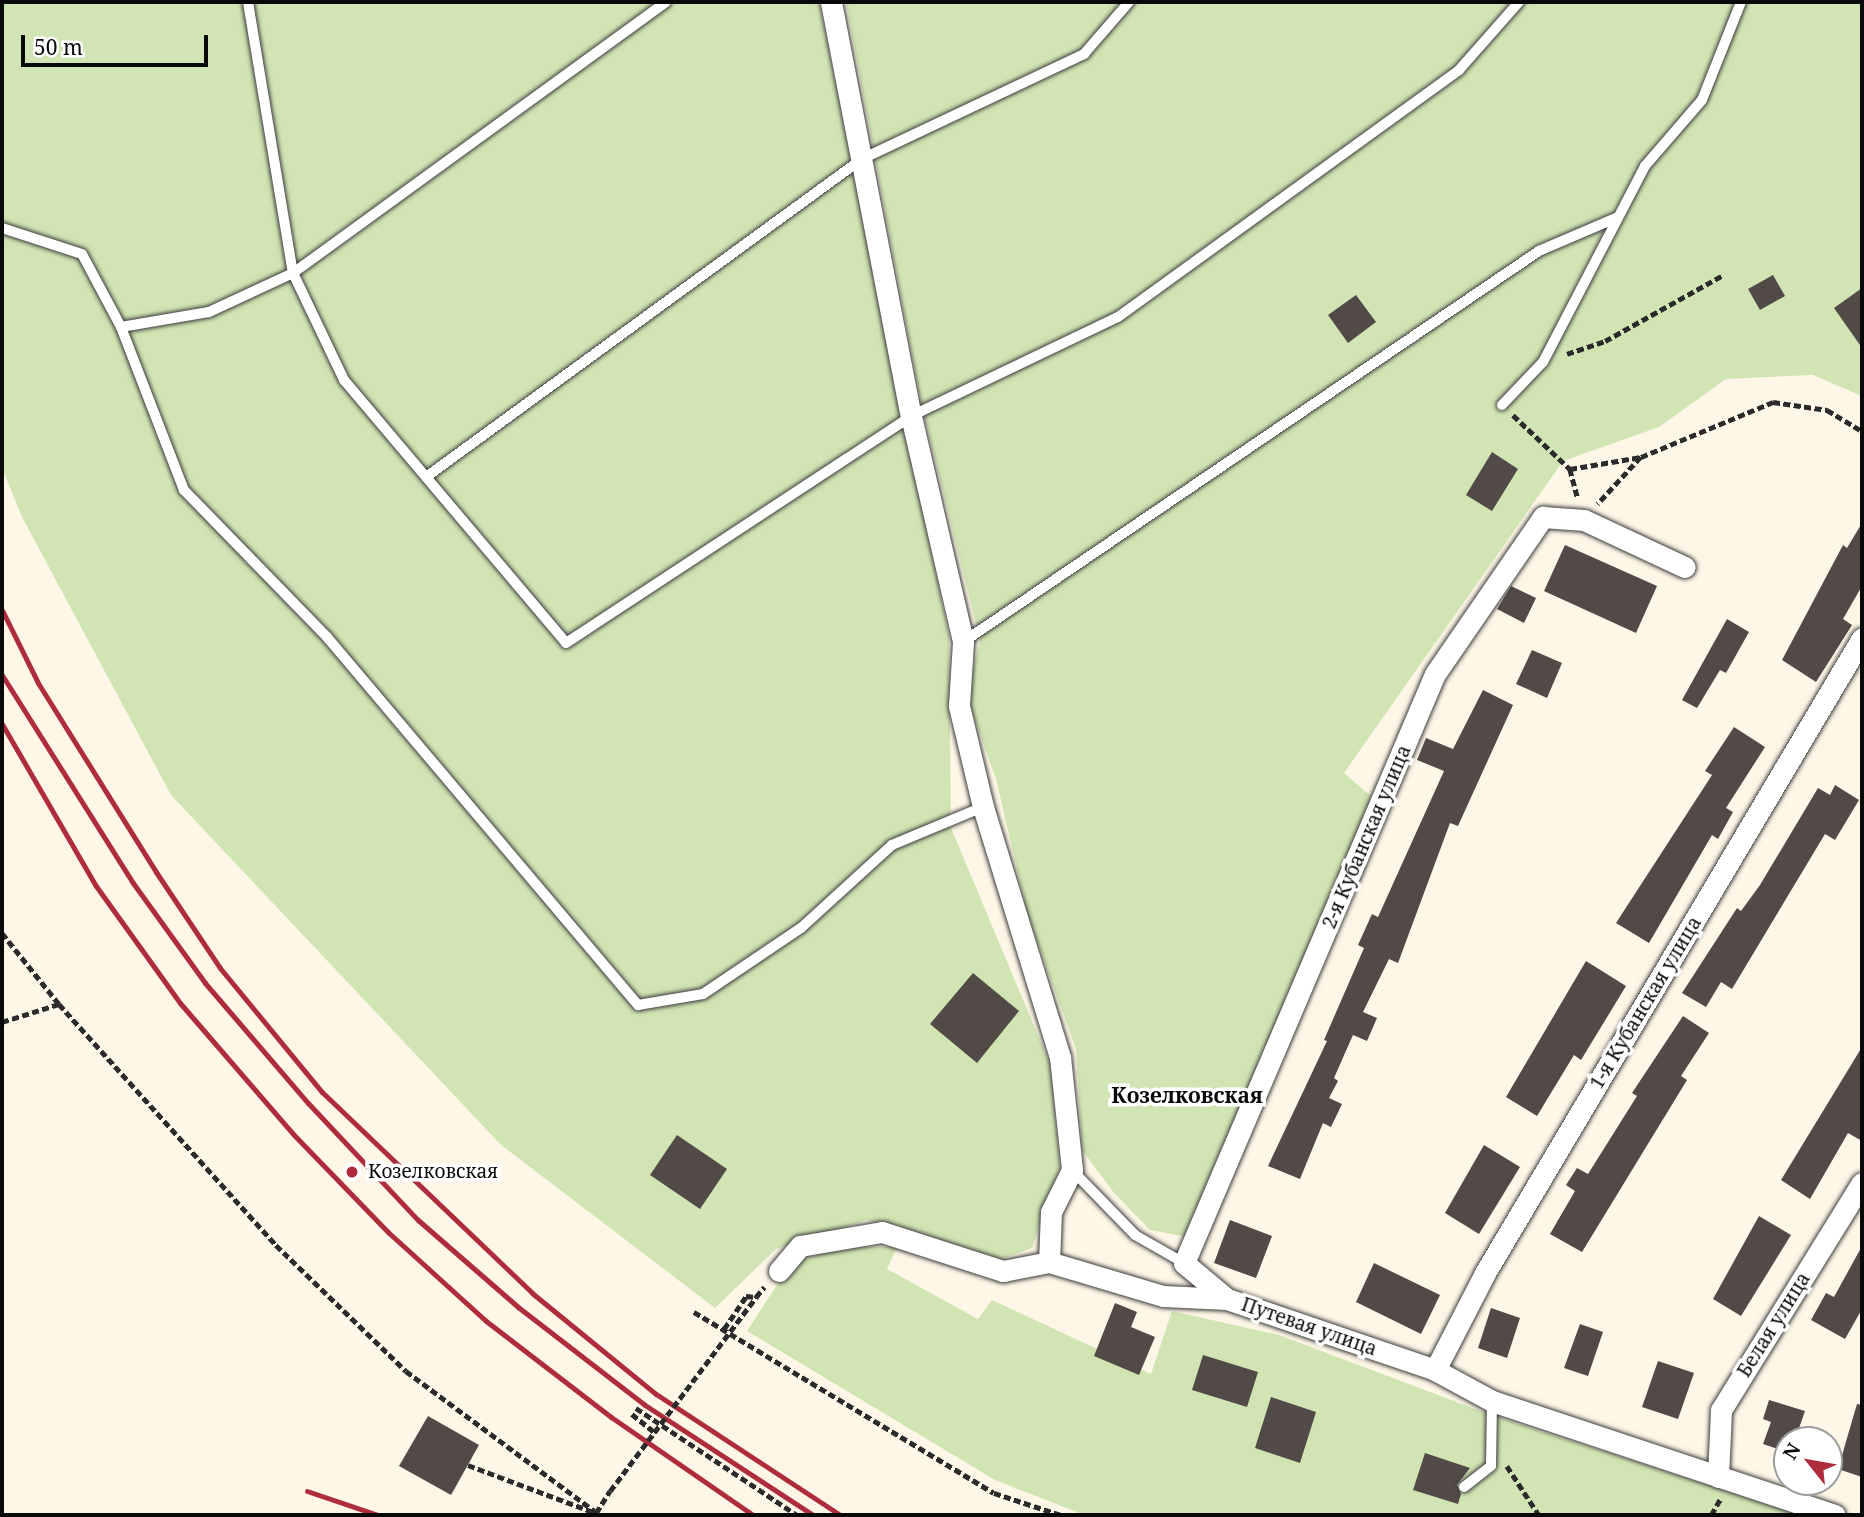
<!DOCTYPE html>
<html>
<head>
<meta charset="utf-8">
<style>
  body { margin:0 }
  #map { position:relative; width:1864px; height:1517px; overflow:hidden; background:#fef7e7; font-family:"Noto Serif",serif }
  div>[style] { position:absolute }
  .green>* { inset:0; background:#d1e5b4 }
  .building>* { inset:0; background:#514a47 }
  .path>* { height:4.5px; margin-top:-2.25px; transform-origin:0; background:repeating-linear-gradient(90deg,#2b2b2b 0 7px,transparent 0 10.5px) }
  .roads { filter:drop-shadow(0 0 2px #3c3c3c) drop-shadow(0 0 2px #3c3c3c) }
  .lane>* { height:10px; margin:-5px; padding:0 5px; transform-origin:5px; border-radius:5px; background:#fff }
  .street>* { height:21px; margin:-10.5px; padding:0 10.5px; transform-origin:10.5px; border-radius:10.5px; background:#fff }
  .rail>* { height:5px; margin:-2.5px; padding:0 2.5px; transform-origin:2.5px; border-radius:2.5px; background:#af2c3d }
  .path-bridge>* { height:4.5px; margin-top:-2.25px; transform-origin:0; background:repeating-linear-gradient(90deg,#2b2b2b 0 7px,transparent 0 10.5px) }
  .dots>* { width:19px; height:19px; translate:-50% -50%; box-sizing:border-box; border:4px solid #fff; border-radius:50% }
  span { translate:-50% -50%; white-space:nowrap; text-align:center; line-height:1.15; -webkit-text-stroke:7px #fff; paint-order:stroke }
  .street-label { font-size:19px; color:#090909 }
  .poi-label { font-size:19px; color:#090909 }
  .left { translate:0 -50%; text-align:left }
  .neighbourhood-label { font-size:21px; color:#090909; font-weight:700 }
  .frame { position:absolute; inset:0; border:4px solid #090909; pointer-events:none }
  .north { position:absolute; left:1773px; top:1426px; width:70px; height:70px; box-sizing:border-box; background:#fff; border:2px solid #9d9d9d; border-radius:50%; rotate:301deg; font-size:19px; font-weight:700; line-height:28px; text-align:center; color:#090909 }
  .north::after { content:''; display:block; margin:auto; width:24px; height:32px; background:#af2c3d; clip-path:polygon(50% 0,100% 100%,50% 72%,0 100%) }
  .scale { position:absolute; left:21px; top:35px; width:187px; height:32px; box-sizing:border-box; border:4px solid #090909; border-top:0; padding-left:9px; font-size:21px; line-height:24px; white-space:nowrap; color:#090909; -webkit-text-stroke:5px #fff; paint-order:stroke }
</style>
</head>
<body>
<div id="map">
  <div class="green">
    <div style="clip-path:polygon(2px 2px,819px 2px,949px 637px,951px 828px,1050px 1064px,1060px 1167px,1032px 1248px,1001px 1259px,867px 1220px,776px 1249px,715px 1308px,501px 1145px,171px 795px,22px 517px,2px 468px)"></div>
    <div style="clip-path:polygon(846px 2px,1862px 2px,1862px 396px,1813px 375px,1726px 379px,1659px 427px,1563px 461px,1344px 773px,1372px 797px,1187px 1237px,1150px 1230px,1114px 1193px,1082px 1150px,1076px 1049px,1028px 916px,996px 779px,966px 695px,980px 641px,920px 397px)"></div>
    <div style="clip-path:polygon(836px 1247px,897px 1247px,887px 1269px,978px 1319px,992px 1300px,1151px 1374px,1172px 1311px,1279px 1335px,1491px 1415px,1801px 1515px,1082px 1514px,995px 1480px,747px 1331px,790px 1265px)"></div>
  </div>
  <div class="building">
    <div style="clip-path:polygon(1773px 275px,1785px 296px,1760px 310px,1748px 289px)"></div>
    <div style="clip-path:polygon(1862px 288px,1862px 348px,1834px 308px)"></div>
    <div style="clip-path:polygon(1356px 295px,1376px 322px,1348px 343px,1328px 315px)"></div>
    <div style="clip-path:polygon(1492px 452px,1518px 469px,1492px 511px,1466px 495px)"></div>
    <div style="clip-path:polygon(1862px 523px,1862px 586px,1843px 619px,1852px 625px,1816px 682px,1782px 660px,1843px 545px,1847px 548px)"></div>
    <div style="clip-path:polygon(1565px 545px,1657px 586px,1636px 633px,1544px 591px)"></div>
    <div style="clip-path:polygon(1511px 586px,1536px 598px,1524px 623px,1497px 609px)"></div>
    <div style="clip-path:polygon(1727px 619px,1749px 632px,1726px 673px,1720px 670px,1697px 708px,1682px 700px)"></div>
    <div style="clip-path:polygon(1532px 650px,1562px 663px,1547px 698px,1516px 684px)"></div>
    <div style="clip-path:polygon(1483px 690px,1513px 705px,1458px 826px,1450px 823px,1398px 963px,1389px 959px,1363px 1012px,1377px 1018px,1367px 1041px,1353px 1035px,1334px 1078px,1338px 1081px,1329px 1098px,1342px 1104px,1331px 1127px,1323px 1123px,1300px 1179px,1268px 1166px,1327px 1041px,1324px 1040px,1364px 948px,1358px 945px,1372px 914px,1378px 917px,1444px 771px,1417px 760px,1426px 738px,1453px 749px)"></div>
    <div style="clip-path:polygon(1734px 727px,1765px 747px,1726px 808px,1733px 812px,1718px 839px,1712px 835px,1649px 943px,1616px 923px,1712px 775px,1705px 771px)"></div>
    <div style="clip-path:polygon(1835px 785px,1859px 800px,1835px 840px,1825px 834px,1732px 989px,1721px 982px,1706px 1007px,1682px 993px,1737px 908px,1741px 911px,1760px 885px,1818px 788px,1830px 795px)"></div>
    <div style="clip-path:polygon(1586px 961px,1626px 986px,1581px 1060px,1574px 1055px,1537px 1116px,1506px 1097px)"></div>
    <div style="clip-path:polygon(973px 973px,1019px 1011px,977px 1063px,930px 1024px)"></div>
    <div style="clip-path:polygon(1683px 1016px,1709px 1033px,1681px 1076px,1687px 1080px,1582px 1252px,1550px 1234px,1575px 1191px,1566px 1185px,1577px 1168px,1588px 1174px,1637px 1096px,1632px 1093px)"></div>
    <div style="clip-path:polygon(1862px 1047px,1862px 1141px,1848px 1133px,1810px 1199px,1781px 1180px)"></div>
    <div style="clip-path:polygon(677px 1135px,727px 1169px,700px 1209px,650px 1175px)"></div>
    <div style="clip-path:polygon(1484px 1145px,1520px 1167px,1479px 1234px,1445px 1213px)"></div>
    <div style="clip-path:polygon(1759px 1216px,1791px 1235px,1741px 1316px,1713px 1299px)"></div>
    <div style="clip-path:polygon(1230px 1220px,1272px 1236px,1256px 1278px,1214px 1263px)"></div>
    <div style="clip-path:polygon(1862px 1246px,1862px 1309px,1845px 1339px,1811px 1320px,1826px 1293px,1834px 1297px)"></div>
    <div style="clip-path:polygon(1374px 1263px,1440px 1295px,1421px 1334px,1356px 1302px)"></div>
    <div style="clip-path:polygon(1115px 1303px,1137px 1312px,1131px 1327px,1155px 1337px,1139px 1375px,1094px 1356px)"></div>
    <div style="clip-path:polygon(1491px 1308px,1520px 1318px,1507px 1358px,1478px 1348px)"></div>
    <div style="clip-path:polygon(1580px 1324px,1603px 1332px,1588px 1376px,1564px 1368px)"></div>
    <div style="clip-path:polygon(1203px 1355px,1258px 1372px,1247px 1407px,1192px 1390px)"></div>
    <div style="clip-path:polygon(1658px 1361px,1694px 1373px,1678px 1419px,1642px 1407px)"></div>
    <div style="clip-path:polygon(1271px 1397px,1316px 1412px,1300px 1463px,1255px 1448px)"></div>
    <div style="clip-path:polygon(1769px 1400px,1805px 1411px,1795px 1440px,1787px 1440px,1787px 1452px,1763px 1444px,1771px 1422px,1763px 1419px)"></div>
    <div style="clip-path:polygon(1857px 1404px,1862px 1405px,1862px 1477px,1838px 1469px)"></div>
    <div style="clip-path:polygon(428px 1416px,479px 1445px,451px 1495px,399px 1466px)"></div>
    <div style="clip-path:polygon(1425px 1453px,1470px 1468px,1457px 1485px,1461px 1494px,1458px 1504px,1413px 1490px)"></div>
  </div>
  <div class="path">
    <div style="left:1567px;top:354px;width:40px;rotate:-18.9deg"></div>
    <div style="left:1605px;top:341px;width:135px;rotate:-29.2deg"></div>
    <div style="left:1513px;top:415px;width:79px;rotate:43.5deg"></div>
    <div style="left:1570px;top:469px;width:31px;rotate:75deg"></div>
    <div style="left:1641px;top:457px;width:143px;rotate:-22.6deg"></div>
    <div style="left:1773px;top:402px;width:55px;rotate:8.4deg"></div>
    <div style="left:1827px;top:410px;width:41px;rotate:31deg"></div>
    <div style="left:1570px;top:469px;width:72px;rotate:-9.6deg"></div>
    <div style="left:1641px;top:457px;width:64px;rotate:132.5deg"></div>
    <div style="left:2px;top:933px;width:91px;rotate:51.2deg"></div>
    <div style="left:59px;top:1004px;width:324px;rotate:48deg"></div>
    <div style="left:276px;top:1245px;width:181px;rotate:44.1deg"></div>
    <div style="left:406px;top:1371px;width:242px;rotate:36.6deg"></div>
    <div style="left:2px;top:1022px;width:60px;rotate:-17.5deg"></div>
    <div style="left:694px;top:1312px;width:350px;rotate:31.1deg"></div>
    <div style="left:994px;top:1493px;width:71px;rotate:18.2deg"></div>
    <div style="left:724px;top:1329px;width:40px;rotate:-56deg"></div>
    <div style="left:746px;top:1296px;width:10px;rotate:6deg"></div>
    <div style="left:756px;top:1297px;width:13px;rotate:-51deg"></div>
    <div style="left:636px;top:1408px;width:193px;rotate:33.6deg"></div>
    <div style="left:632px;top:1414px;width:28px;rotate:39deg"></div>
    <div style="left:468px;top:1465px;width:137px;rotate:20.6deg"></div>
    <div style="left:596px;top:1513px;width:26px;rotate:-58deg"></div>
    <div style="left:1507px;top:1466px;width:59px;rotate:56.9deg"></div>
    <div style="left:1711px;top:1515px;width:20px;rotate:-60deg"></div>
  </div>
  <div class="roads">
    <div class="lane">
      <div style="left:248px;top:2px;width:275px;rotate:80.6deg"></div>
      <div style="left:293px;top:273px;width:119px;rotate:64.5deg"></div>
      <div style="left:344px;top:380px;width:344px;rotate:49.8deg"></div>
      <div style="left:566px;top:643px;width:413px;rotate:-33.3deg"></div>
      <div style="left:911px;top:416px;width:229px;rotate:-25.6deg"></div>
      <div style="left:1118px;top:317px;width:421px;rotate:-35.9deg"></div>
      <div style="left:1459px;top:70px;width:91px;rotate:-48.6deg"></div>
      <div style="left:2px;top:228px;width:84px;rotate:18deg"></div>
      <div style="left:82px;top:254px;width:83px;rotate:61.9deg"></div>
      <div style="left:121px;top:327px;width:175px;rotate:68.9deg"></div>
      <div style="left:184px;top:490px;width:205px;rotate:45.8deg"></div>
      <div style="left:327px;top:637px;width:482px;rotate:49.8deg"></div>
      <div style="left:638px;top:1005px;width:66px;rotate:-9.6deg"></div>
      <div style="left:703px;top:994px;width:118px;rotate:-34deg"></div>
      <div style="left:801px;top:928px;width:123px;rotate:-42.4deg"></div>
      <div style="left:892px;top:845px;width:99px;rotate:-22.7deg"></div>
      <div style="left:121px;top:327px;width:89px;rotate:-9.7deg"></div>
      <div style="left:209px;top:312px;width:93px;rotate:-24.9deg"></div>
      <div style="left:293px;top:273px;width:461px;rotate:-36deg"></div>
      <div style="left:1502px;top:405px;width:59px;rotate:-46.4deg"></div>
      <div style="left:1543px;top:362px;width:221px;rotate:-62.5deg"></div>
      <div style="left:1645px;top:166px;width:87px;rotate:-49.2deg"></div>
      <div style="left:1702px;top:100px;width:105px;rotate:-68.3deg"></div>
      <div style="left:426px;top:477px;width:540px;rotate:-36.11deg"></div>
      <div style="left:862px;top:159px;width:246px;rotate:-25.3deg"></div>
      <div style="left:1084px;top:54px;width:69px;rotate:-49.1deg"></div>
      <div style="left:963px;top:642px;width:696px;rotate:-34.17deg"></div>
      <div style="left:1539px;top:251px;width:84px;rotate:-23.2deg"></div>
      <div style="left:1072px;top:1170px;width:91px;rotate:45.9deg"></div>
      <div style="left:1135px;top:1235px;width:56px;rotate:29.7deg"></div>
      <div style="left:1464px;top:1487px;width:34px;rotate:-38deg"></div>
      <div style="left:1491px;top:1466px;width:65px;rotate:-89.1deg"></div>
    </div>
    <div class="street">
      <div style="left:831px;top:2px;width:422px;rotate:79.1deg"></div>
      <div style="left:911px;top:416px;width:232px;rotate:77deg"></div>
      <div style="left:963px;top:642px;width:64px;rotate:93.6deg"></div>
      <div style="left:959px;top:706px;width:104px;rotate:76.6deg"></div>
      <div style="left:983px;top:807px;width:262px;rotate:72.9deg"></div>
      <div style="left:1060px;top:1057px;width:114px;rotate:83.9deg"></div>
      <div style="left:1072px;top:1170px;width:47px;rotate:116.6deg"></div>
      <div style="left:1051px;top:1212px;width:50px;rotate:92.3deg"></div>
      <div style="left:779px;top:1271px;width:33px;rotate:-50deg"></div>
      <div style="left:800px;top:1246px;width:83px;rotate:-9.7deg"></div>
      <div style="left:882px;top:1232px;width:127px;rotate:17.9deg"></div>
      <div style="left:1003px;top:1271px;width:47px;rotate:-11.1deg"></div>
      <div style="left:1049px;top:1262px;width:119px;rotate:16.6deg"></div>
      <div style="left:1163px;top:1296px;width:64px;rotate:2.7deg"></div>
      <div style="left:1227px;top:1299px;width:220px;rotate:18.8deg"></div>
      <div style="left:1435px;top:1370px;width:65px;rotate:28.5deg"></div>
      <div style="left:1492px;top:1401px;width:361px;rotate:18.4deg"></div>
      <div style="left:1227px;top:1299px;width:56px;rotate:-140.1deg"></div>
      <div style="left:1184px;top:1263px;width:640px;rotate:-66.92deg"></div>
      <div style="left:1435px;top:674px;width:191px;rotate:-55.5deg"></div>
      <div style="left:1543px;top:517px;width:41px;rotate:4.2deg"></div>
      <div style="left:1584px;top:520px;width:111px;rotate:25deg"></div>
      <div style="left:1435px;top:1370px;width:109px;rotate:-62.7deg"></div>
      <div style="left:1485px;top:1273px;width:738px;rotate:-59.3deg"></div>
      <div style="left:1718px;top:1477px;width:67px;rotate:-87.4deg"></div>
      <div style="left:1721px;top:1410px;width:267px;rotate:-58.2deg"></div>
    </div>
  </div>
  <div class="rail">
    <div style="left:2px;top:610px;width:81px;rotate:63.7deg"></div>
    <div style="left:38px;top:683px;width:223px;rotate:58deg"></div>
    <div style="left:156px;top:872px;width:115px;rotate:56.3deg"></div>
    <div style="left:220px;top:968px;width:161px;rotate:50.6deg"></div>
    <div style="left:322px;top:1092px;width:291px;rotate:43.7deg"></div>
    <div style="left:532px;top:1293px;width:160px;rotate:39.2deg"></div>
    <div style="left:656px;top:1394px;width:220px;rotate:33.3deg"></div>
    <div style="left:2px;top:675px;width:246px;rotate:57.8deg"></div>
    <div style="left:133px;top:883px;width:123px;rotate:54.2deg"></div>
    <div style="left:205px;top:983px;width:158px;rotate:49.4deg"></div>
    <div style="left:308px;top:1103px;width:161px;rotate:46.8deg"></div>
    <div style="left:418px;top:1220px;width:133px;rotate:41deg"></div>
    <div style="left:518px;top:1307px;width:160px;rotate:37.7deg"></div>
    <div style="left:645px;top:1405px;width:201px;rotate:33.2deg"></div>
    <div style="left:2px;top:724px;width:187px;rotate:59.9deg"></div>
    <div style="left:96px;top:886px;width:144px;rotate:54.3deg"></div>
    <div style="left:180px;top:1003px;width:174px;rotate:49.2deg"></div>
    <div style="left:294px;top:1135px;width:136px;rotate:45.9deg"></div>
    <div style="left:389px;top:1233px;width:131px;rotate:42.2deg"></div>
    <div style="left:486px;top:1321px;width:158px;rotate:37.5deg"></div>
    <div style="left:611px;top:1417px;width:173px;rotate:34.6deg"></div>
    <div style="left:307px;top:1491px;width:75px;rotate:18.7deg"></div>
  </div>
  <div class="path-bridge">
    <div style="left:610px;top:1491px;width:243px;rotate:-53deg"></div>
  </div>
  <div class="dots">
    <div style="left:352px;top:1172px;background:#af2c3d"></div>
  </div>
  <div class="street-label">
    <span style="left:1367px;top:837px;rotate:-67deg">2-я Кубанская улица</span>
    <span style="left:1646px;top:1003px;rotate:-59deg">1-я Кубанская улица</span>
    <span style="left:1774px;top:1325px;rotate:-58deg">Белая улица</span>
    <span style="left:1309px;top:1327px;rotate:19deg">Путевая улица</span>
  </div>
  <div class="poi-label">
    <span class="left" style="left:368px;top:1172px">Козелковская</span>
  </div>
  <div class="neighbourhood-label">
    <span style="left:1187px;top:1095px">Козелковская</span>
  </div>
  <div class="frame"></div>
  <div class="north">N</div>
  <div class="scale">50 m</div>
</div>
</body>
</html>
